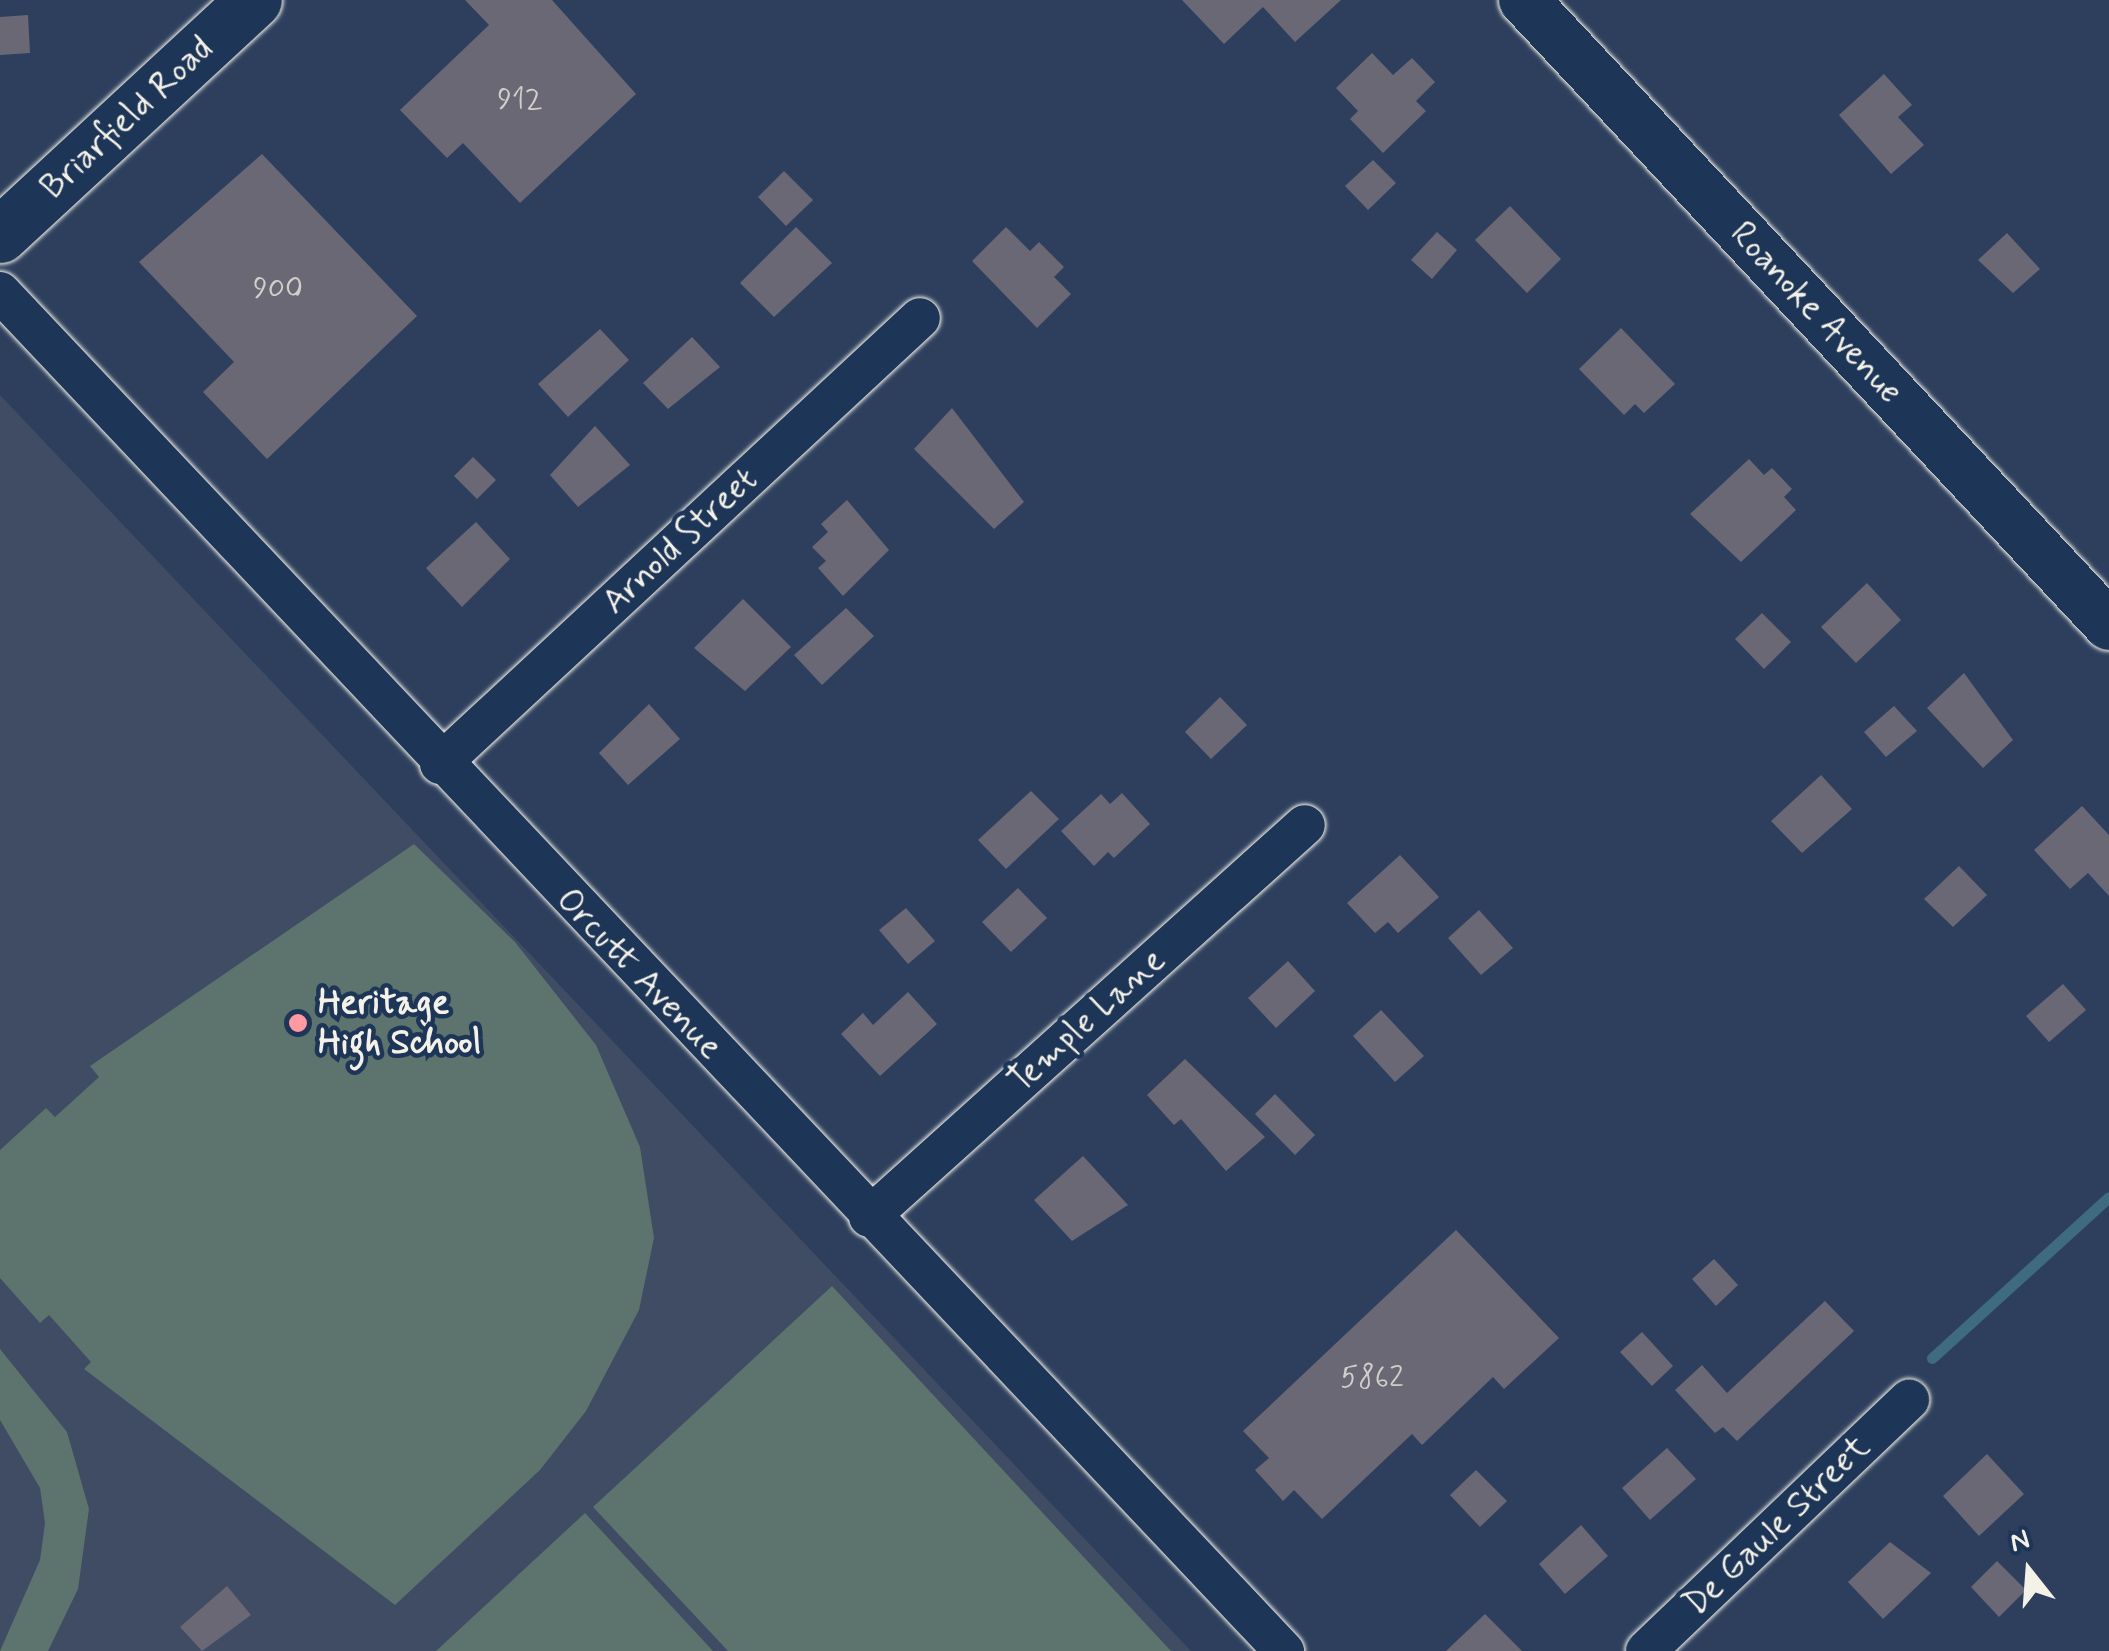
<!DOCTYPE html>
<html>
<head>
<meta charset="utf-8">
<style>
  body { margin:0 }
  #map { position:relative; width:2109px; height:1651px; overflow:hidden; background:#2d3f5d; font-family:Mynerve,sans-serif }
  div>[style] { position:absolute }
  .built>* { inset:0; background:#404b64 }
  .green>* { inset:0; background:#5c736e }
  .stream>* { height:11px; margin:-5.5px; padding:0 5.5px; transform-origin:5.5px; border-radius:5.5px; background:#3e6a82 }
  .building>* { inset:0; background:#6b6875 }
  .roads { filter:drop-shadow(0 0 2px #f4f1e8) drop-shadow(0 0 2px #f4f1e8) }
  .minor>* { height:40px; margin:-20px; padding:0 20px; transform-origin:20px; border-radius:20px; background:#1d3557 }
  .tertiary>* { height:50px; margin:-25px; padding:0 25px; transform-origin:25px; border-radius:25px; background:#1d3557 }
  .secondary>* { height:55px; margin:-27.5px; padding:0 27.5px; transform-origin:27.5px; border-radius:27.5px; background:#1d3557 }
  .dots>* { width:28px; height:28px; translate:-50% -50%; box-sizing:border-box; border:5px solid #1d3557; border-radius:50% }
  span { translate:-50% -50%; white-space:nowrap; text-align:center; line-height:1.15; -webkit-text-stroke:9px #1d3557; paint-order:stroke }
  .number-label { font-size:30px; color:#d2cfcb }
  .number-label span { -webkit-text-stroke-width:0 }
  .street-label { font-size:35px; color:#f4f1e8 }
  .poi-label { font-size:35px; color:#f4f1e8; font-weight:700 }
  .left { translate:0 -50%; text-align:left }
  .north { position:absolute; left:1979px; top:1521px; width:100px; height:100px; -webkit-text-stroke:8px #1d3557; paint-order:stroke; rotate:343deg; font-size:28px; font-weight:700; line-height:40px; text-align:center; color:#f4f1e8 }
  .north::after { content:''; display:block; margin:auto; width:35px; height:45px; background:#f4f1e8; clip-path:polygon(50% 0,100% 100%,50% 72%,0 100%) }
</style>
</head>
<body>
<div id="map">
  <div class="built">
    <div style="clip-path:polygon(0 395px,1191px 1651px,0 1651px)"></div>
  </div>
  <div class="green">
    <div style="clip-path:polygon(414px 844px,515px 942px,596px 1045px,640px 1147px,654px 1238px,639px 1310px,586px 1411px,540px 1470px,395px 1605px,84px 1369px,91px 1362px,49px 1315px,40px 1323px,0 1278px,0 1150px,46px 1108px,55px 1117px,99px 1077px,90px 1066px)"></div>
    <div style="clip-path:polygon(832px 1286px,1171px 1651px,728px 1651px,593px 1507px)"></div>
    <div style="clip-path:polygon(0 1349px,67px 1432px,89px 1509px,78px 1589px,48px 1651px,0 1651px,40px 1560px,45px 1523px,40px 1488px,0 1420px)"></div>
    <div style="clip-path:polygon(585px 1513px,713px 1651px,436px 1651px)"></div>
  </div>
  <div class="stream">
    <div style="left:1932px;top:1358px;width:239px;rotate:-42.3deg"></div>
  </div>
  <div class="building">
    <div style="clip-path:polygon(465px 0,552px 0,636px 94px,520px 203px,463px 143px,447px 158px,400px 110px,489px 25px)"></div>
    <div style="clip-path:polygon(1182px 0,1341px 0,1295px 42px,1263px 7px,1224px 44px)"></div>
    <div style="clip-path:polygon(28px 15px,30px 53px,0 55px,0 17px)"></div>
    <div style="clip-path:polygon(1372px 53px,1393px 75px,1412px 58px,1435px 82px,1416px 101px,1426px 111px,1383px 153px,1350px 119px,1358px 111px,1336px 88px)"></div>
    <div style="clip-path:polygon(1884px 74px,1912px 105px,1898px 117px,1924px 145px,1891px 174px,1839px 115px)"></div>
    <div style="clip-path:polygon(262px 154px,417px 316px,267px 459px,203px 392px,234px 362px,139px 262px)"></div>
    <div style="clip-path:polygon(1373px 160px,1396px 183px,1368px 210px,1345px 186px)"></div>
    <div style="clip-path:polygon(784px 171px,813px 200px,786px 226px,758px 197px)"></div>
    <div style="clip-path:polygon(1510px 206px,1561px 259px,1527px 293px,1475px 240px)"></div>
    <div style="clip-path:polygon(796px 227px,832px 263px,774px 317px,740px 283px)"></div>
    <div style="clip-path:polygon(1006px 227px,1030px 251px,1039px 242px,1064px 267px,1054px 277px,1071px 294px,1037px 328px,972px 261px)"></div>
    <div style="clip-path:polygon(1437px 232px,1457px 250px,1432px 279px,1411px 260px)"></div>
    <div style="clip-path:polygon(2007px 233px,2040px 269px,2013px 293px,1978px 260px)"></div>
    <div style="clip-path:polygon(1621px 328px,1675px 384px,1644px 413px,1635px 404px,1624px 415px,1579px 369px)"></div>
    <div style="clip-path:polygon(600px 329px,629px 360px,568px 417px,538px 384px)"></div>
    <div style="clip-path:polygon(692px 337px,720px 367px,668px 409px,643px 383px)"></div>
    <div style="clip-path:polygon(952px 408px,1024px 502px,994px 529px,914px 449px)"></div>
    <div style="clip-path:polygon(595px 426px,630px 465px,578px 507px,550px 475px)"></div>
    <div style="clip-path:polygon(473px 457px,496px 480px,477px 499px,454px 476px)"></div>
    <div style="clip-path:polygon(1749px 459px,1764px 475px,1772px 468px,1792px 489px,1784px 497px,1796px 510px,1741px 562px,1690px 514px)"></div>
    <div style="clip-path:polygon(847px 500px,889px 550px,843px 596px,818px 568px,826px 561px,812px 547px,828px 532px,821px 524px)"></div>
    <div style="clip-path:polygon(476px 522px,510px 559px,462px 607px,426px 568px)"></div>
    <div style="clip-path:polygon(1867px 583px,1901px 620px,1856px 663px,1821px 627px)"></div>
    <div style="clip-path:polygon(743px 599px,791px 647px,745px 691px,694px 648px)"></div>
    <div style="clip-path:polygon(846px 608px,874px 636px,822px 685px,794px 655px)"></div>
    <div style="clip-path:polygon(1762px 613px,1791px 642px,1764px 669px,1735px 639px)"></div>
    <div style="clip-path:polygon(1964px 673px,2013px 740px,1983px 768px,1927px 708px)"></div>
    <div style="clip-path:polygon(1220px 697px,1247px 725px,1211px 759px,1185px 732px)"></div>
    <div style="clip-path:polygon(649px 704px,680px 739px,628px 785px,599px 753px)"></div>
    <div style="clip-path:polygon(1894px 706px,1917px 731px,1886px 757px,1864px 732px)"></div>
    <div style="clip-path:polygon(1821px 775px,1852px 809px,1802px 853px,1771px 821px)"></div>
    <div style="clip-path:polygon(1031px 791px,1059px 819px,1006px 869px,978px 840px)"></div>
    <div style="clip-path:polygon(1122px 793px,1150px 824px,1114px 858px,1108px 852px,1094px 866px,1061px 831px,1101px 794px,1110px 804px)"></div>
    <div style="clip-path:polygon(2082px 806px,2109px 835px,2109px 896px,2088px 873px,2070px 889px,2034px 850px)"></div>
    <div style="clip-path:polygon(1400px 855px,1439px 897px,1398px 933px,1388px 922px,1375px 933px,1347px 903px)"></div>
    <div style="clip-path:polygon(1959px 866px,1987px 895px,1953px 927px,1924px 899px)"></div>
    <div style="clip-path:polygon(1018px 888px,1047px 918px,1011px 952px,982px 922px)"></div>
    <div style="clip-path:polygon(906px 908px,935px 941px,908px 964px,879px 930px)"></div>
    <div style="clip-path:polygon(1479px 910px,1513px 948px,1481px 975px,1448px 938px)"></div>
    <div style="clip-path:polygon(1288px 961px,1315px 991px,1276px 1028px,1248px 998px)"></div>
    <div style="clip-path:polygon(2063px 984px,2086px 1010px,2049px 1042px,2026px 1016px)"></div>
    <div style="clip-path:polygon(908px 992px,937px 1024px,880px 1076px,841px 1034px,863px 1013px,873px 1025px)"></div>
    <div style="clip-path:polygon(1381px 1010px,1424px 1056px,1395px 1082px,1353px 1036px)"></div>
    <div style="clip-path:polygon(1185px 1059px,1265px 1137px,1226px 1171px,1181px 1119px,1174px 1125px,1147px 1095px)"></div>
    <div style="clip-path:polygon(1275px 1094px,1315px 1135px,1295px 1155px,1255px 1114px)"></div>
    <div style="clip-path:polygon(1083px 1156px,1128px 1205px,1072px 1241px,1034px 1200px)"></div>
    <div style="clip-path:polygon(1456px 1230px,1559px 1338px,1504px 1389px,1493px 1377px,1422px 1445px,1412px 1434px,1322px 1519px,1294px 1490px,1283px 1501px,1255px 1470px,1269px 1458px,1243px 1431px)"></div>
    <div style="clip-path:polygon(1714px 1259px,1738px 1285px,1716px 1306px,1692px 1279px)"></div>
    <div style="clip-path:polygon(1825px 1301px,1854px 1331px,1737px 1441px,1723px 1427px,1715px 1433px,1675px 1390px,1702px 1365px,1727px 1393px)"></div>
    <div style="clip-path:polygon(1642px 1332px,1673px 1366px,1652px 1386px,1620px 1352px)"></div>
    <div style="clip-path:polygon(1667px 1448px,1696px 1479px,1650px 1520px,1622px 1488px)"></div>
    <div style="clip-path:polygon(1987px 1454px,2024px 1494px,1979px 1536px,1943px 1496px)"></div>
    <div style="clip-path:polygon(1476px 1470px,1507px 1501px,1480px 1527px,1450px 1495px)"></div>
    <div style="clip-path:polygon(1581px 1525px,1608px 1556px,1565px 1594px,1539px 1564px)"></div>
    <div style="clip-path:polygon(1890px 1542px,1931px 1573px,1883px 1619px,1848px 1582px)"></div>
    <div style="clip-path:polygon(1997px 1561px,2026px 1590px,1999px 1617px,1971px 1587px)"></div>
    <div style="clip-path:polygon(227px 1586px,251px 1615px,202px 1651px,180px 1627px)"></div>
    <div style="clip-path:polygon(1485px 1614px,1522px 1651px,1446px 1651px)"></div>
  </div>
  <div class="roads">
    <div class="minor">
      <div style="left:0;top:292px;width:1870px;rotate:46.63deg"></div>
      <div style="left:440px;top:764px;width:655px;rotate:-42.9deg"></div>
      <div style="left:869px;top:1217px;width:586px;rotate:-41.96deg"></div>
      <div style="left:1646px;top:1651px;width:364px;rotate:-43.7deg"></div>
    </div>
    <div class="tertiary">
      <div style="left:1524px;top:0;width:856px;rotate:46.89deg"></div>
    </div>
    <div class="secondary">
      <div style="left:0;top:235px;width:346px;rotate:-42.8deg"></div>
    </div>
  </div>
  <div class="dots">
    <div style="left:298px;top:1023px;background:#ff9aa2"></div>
  </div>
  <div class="number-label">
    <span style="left:520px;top:100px">912</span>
    <span style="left:278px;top:289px">900</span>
    <span style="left:1372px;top:1378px">5862</span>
  </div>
  <div class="street-label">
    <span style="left:127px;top:118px;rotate:-43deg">Briarfield Road</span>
    <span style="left:1816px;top:313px;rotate:47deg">Roanoke Avenue</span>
    <span style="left:680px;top:541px;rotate:-43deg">Arnold Street</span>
    <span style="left:639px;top:974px;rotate:46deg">Orcutt Avenue</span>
    <span style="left:1087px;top:1021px;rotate:-42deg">Temple Lane</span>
    <span style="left:1777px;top:1526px;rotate:-44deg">De Gaule Street</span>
  </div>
  <div class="poi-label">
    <span class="left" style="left:318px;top:1023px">Heritage<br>High School</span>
  </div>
  <div class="north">N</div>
</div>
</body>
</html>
